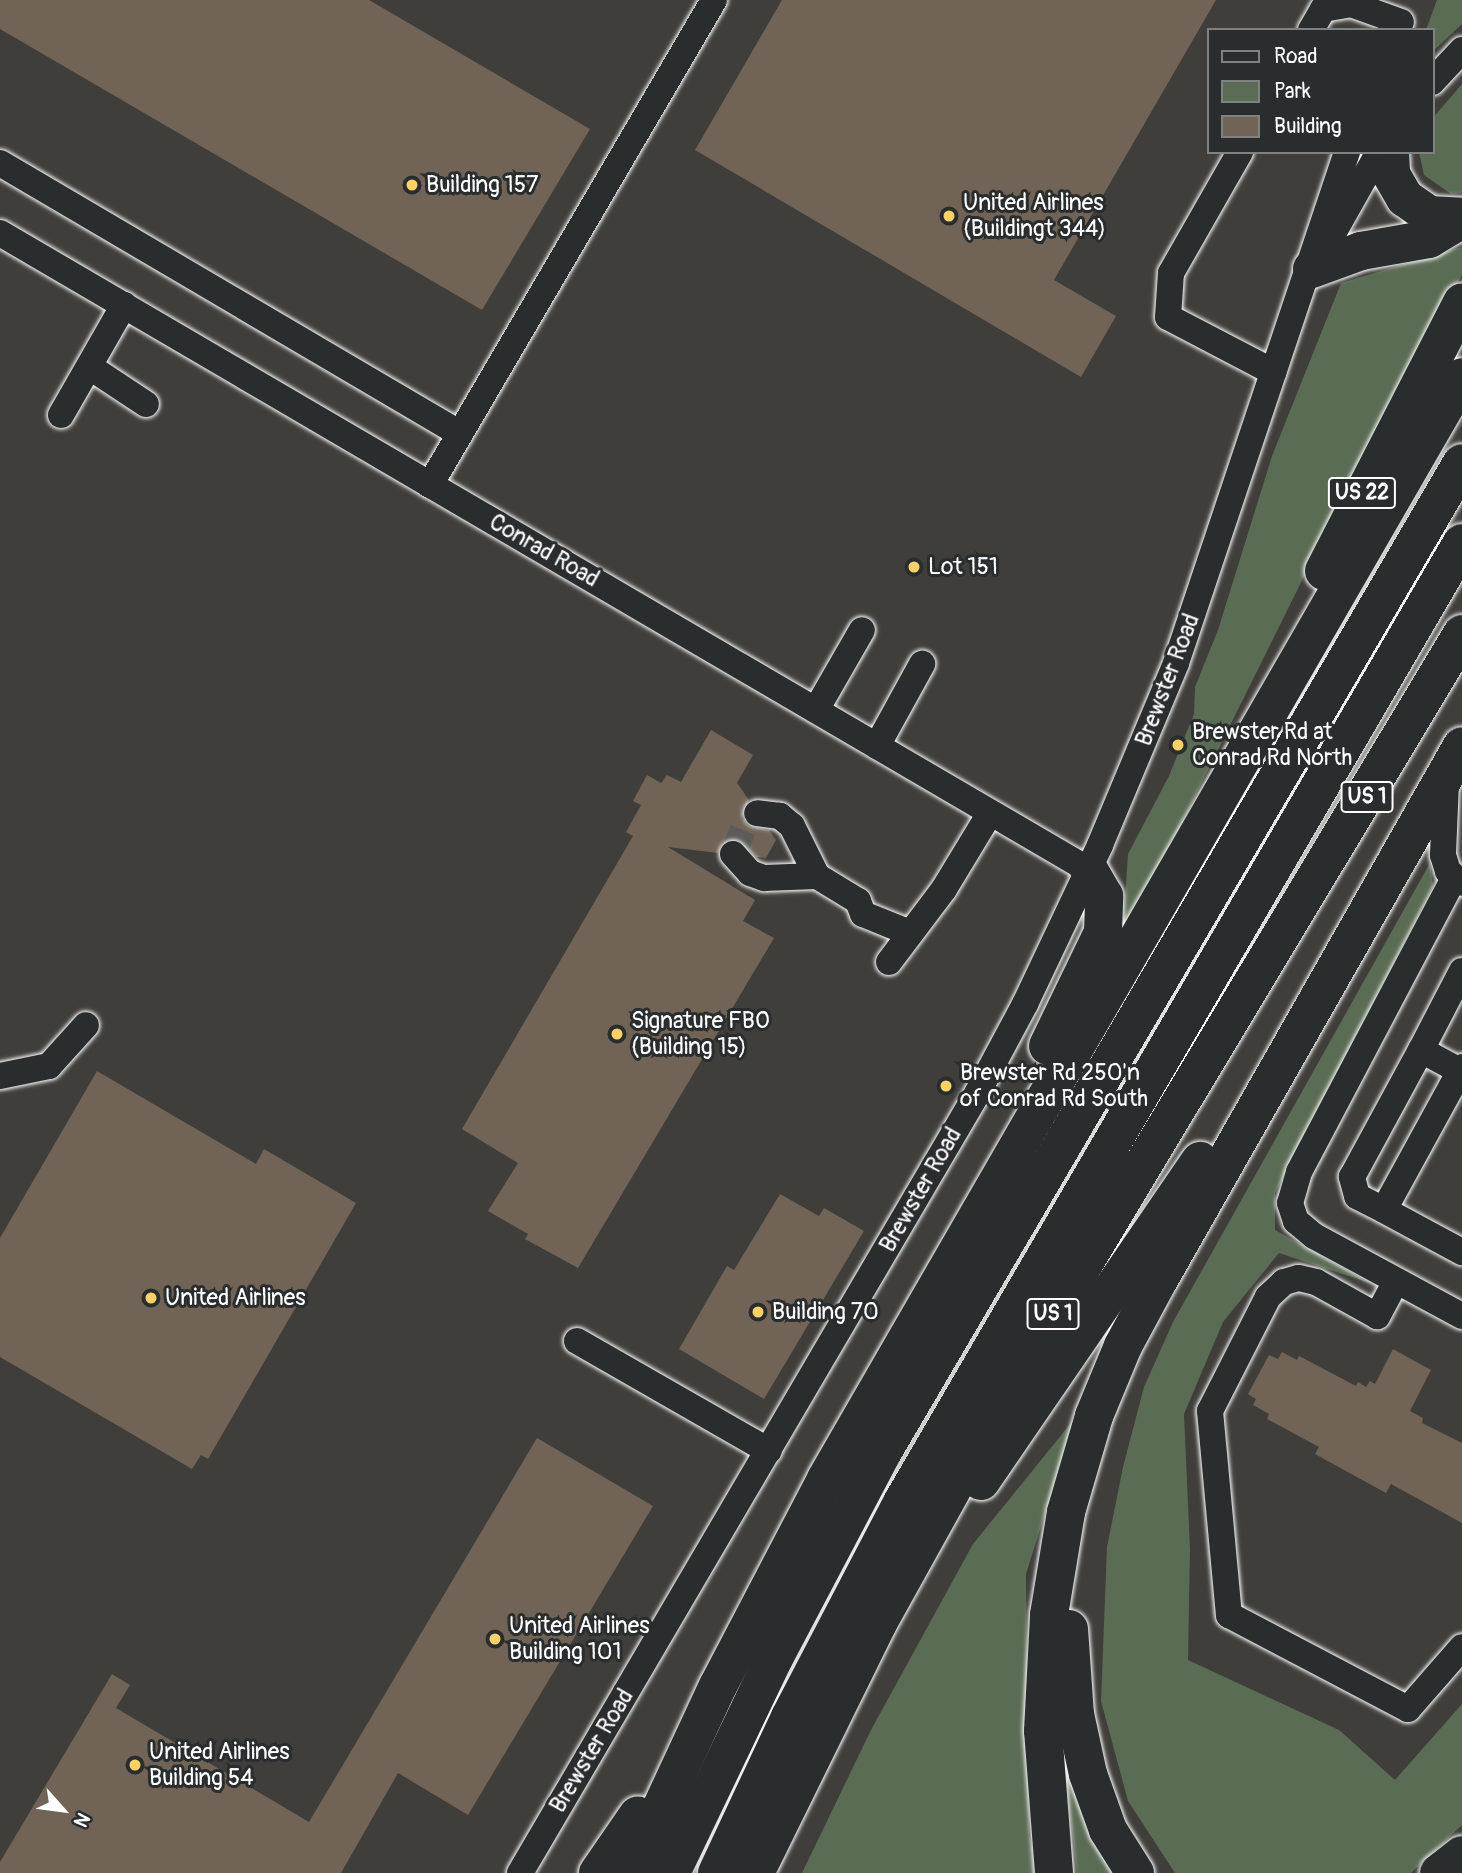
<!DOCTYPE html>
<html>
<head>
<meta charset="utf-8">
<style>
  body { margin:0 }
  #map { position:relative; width:1462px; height:1873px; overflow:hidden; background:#3f3e3a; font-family:Pangolin,sans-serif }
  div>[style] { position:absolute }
  .green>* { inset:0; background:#5b6c55 }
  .building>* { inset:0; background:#716457 }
  .minor-tunnel>* { height:26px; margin-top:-13px; transform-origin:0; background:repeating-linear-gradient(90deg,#5c5b58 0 26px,transparent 0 39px) }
  .roads { filter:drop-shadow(0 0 2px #fff) drop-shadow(0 0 2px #fff) }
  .minor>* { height:26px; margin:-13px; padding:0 13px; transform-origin:13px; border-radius:13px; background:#2a2d2e }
  .highway>* { height:38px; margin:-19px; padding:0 19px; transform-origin:19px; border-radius:19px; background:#2a2d2e }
  .dots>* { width:19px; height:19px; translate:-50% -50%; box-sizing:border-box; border:4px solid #2a2d2e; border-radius:50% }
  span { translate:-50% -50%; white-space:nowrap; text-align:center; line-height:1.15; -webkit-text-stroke:6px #2a2d2e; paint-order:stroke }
  .shield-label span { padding:2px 5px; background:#2a2d2e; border:2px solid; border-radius:5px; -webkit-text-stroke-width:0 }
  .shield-label { font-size:21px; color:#fff; font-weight:700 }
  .poi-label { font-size:23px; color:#fff }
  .left { translate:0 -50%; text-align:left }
  .street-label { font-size:23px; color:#fff }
  .legend { position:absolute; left:1207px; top:28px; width:228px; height:126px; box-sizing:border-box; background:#2a2d2e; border:2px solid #7f8182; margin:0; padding:9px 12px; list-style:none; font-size:21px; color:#fff }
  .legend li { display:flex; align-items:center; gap:14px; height:35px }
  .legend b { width:35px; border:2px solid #7f8182 }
  .north { position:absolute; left:28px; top:1775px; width:70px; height:70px; -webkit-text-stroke:5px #2a2d2e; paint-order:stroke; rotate:118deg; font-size:19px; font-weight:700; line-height:28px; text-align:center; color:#fff }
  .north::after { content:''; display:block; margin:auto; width:24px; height:32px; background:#fff; clip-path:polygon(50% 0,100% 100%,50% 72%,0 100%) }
</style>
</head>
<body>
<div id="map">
  <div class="green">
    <div style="clip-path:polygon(1437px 0,1462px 0,1462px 24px,1432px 52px,1432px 30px,1426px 30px)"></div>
    <div style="clip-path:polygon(1462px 84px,1462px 193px,1451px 194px,1424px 175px,1419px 152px,1432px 152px,1432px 119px)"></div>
    <div style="clip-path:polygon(1462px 247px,1462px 275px,1395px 393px,1151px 885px,1123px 928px,1128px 854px,1169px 776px,1194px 714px,1195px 687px,1218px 630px,1272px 456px,1341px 283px)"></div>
    <div style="clip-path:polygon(1430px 863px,1433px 886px,1275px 1193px,1275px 1230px,1370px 1283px,1279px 1253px,1223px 1322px,1184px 1414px,1190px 1549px,1188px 1660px,1339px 1730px,1395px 1780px,1462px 1704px,1462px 1825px,1411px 1873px,1175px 1873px,1128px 1801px,1101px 1701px,1107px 1547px,1123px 1467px,1144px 1387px,1173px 1322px)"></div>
    <div style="clip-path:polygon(1075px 1418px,1026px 1574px,1029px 1835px,1038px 1873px,802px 1873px,871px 1730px,973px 1544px)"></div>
    <div style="clip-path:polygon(1058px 1707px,1116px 1873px,1077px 1873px)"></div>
  </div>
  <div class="building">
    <div style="clip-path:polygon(0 0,369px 0,590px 129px,482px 310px,0 29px)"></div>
    <div style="clip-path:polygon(782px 0,1216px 0,1054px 280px,1116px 316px,1081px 377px,695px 150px)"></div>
    <div style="clip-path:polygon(711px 730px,753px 755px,737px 783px,749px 800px,742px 818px,748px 826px,769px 830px,776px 840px,766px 858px,756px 857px,737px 839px,723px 842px,718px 853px,668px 847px,755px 900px,743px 921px,774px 938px,578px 1268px,525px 1239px,528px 1234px,488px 1211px,518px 1163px,462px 1129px,633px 836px,626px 832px,641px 805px,633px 801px,647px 775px,661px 783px,667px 775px,681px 782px)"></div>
    <div style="clip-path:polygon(97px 1071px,256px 1164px,264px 1149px,356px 1203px,208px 1459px,201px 1455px,192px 1469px,0 1357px,0 1238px)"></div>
    <div style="clip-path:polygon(780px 1194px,819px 1216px,824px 1208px,864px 1231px,764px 1399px,679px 1349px,727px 1266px,734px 1270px)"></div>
    <div style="clip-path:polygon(1393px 1349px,1431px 1370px,1410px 1411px,1423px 1418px,1422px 1423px,1462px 1443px,1462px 1523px,1391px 1484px,1386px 1493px,1315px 1454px,1319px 1447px,1267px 1419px,1269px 1414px,1253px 1405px,1256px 1399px,1248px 1394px,1269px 1355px,1278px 1359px,1282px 1352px,1297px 1360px,1299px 1356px,1356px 1386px,1358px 1382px,1366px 1387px,1370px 1381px,1375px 1384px)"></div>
    <div style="clip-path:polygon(537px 1438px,653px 1506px,468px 1815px,398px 1773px,341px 1873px,0 1873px,0 1862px,112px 1674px,130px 1685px,116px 1708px,309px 1822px)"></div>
  </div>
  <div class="minor-tunnel">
    <div style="left:733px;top:854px;width:38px;rotate:-68deg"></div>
    <div style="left:747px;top:819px;width:12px;rotate:-31deg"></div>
  </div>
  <div class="roads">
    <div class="minor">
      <div style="left:1311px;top:30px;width:24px;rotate:-60deg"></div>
      <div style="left:1323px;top:9px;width:28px;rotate:-10deg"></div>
      <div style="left:1351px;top:4px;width:53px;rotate:19.8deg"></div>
      <div style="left:1432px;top:82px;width:44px;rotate:-46.8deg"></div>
      <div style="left:1240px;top:152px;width:139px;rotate:119.7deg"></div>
      <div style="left:1171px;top:273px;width:44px;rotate:93.9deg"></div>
      <div style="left:1168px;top:317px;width:119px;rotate:27.6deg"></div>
      <div style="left:0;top:163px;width:533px;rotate:30.47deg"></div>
      <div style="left:0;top:233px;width:1262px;rotate:30.33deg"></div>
      <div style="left:1322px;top:253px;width:116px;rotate:-60.6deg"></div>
      <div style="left:90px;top:367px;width:67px;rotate:33.5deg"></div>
      <div style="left:61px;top:415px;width:127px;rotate:-60.2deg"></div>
      <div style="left:430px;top:485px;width:562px;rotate:-59.65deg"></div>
      <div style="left:816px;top:710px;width:92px;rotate:-60.1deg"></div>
      <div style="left:877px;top:746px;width:94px;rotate:-61.2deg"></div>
      <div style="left:1446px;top:782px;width:73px;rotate:92.4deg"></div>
      <div style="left:1443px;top:855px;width:17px;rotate:73deg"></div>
      <div style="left:1448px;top:871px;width:18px;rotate:41deg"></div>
      <div style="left:733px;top:854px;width:25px;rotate:48deg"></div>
      <div style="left:750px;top:873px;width:15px;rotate:20deg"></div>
      <div style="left:764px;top:878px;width:53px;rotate:-2.2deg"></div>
      <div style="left:817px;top:876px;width:56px;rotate:-116.6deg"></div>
      <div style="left:792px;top:826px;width:16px;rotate:-140deg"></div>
      <div style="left:780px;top:816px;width:23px;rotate:-173deg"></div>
      <div style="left:817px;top:876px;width:48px;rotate:31.4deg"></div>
      <div style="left:858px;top:901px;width:14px;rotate:69deg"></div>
      <div style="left:863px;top:914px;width:51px;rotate:22deg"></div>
      <div style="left:1454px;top:878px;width:332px;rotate:117.8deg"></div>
      <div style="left:1299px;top:1172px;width:32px;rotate:106deg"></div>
      <div style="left:1290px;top:1203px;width:19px;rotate:72deg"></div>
      <div style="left:1296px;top:1221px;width:23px;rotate:40deg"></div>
      <div style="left:1314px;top:1236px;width:168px;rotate:28.4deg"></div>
      <div style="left:889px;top:962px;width:91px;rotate:-53deg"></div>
      <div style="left:944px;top:889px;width:89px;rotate:-58.8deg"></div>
      <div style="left:1421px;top:1050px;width:89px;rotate:-62.6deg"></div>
      <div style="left:1462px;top:1067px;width:4px;rotate:117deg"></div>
      <div style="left:1460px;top:1071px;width:158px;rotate:118.7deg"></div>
      <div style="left:1384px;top:1210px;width:30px;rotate:-153deg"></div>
      <div style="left:1357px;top:1196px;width:20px;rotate:-105deg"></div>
      <div style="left:1352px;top:1177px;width:145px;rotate:-61.5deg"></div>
      <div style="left:1421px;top:1050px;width:44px;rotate:28.3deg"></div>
      <div style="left:1460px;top:1071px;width:2px;rotate:27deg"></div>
      <div style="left:0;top:1076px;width:50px;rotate:-11.5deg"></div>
      <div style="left:49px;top:1066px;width:55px;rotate:-47.9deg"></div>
      <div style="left:1384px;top:1210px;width:89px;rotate:28.3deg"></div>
      <div style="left:1396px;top:1281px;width:40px;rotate:118deg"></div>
      <div style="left:1377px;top:1316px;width:70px;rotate:-150.9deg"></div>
      <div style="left:1316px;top:1282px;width:18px;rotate:-167deg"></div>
      <div style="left:1298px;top:1278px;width:15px;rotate:164deg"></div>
      <div style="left:1284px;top:1282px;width:22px;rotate:137deg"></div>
      <div style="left:1268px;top:1297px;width:128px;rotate:117deg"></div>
      <div style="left:1210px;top:1411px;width:205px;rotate:84.7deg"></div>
      <div style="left:1229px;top:1615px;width:202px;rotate:27.7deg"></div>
      <div style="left:1408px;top:1709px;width:82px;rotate:-48.9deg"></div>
      <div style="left:577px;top:1341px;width:221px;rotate:29.8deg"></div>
      <div style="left:520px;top:1873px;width:905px;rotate:-59.61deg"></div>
      <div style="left:978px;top:1092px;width:100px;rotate:-61.9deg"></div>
      <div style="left:1025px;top:1004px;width:176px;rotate:-64.7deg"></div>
      <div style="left:1100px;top:845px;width:197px;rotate:-67.3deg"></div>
      <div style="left:1176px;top:663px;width:539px;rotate:-71.5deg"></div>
    </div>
    <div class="highway">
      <div style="left:1390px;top:152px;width:22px;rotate:87deg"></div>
      <div style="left:1391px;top:174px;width:28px;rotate:60deg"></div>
      <div style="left:1405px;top:198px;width:29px;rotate:35deg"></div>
      <div style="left:1429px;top:215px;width:33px;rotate:3deg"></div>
      <div style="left:1312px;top:269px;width:52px;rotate:-20.2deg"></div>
      <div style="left:1361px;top:251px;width:69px;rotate:-10deg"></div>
      <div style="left:1429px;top:239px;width:39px;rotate:-31deg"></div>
      <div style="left:1324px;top:571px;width:302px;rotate:-62.8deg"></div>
      <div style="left:1048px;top:1046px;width:127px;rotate:-64.2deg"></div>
      <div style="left:1103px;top:932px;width:36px;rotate:-88deg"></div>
      <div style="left:1104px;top:896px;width:30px;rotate:-120deg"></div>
      <div style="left:981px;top:1481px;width:388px;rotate:-55.6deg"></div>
      <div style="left:1069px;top:1629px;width:85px;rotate:86deg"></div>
      <div style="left:1075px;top:1714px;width:61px;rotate:77.8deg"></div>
      <div style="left:1088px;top:1774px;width:59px;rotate:70.3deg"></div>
      <div style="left:1108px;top:1830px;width:51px;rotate:57.9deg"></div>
      <div style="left:598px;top:1873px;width:70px;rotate:-55.4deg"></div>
      <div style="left:631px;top:1873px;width:206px;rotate:-65.1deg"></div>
      <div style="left:718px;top:1686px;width:233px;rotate:-62.4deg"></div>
      <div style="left:826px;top:1479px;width:1272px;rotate:-60.01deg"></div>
      <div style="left:671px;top:1873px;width:238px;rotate:-64.4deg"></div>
      <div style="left:774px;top:1658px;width:232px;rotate:-62.2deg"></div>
      <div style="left:882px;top:1453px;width:1147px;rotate:-59.64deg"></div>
      <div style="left:717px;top:1873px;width:172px;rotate:-64.9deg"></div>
      <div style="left:790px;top:1717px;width:244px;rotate:-62.4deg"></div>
      <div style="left:903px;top:1501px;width:1109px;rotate:-59.74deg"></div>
      <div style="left:755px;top:1873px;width:279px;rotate:-63.8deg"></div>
      <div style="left:878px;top:1623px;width:246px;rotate:-61deg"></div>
      <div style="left:997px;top:1408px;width:903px;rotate:-59deg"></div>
      <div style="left:1054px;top:1873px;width:142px;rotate:-94.4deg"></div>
      <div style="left:1043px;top:1731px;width:116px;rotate:-87deg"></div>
      <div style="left:1049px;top:1615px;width:104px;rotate:-80.6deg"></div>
      <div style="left:1066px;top:1512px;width:100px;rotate:-73.7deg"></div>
      <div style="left:1094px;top:1416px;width:76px;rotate:-67.5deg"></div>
      <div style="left:1123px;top:1346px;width:74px;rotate:-61.7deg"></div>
      <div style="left:1158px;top:1281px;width:615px;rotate:-60.39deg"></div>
      <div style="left:1439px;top:1873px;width:29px;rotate:-38deg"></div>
    </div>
  </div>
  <div class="dots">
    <div style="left:412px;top:185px;background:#ffd166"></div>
    <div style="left:949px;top:216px;background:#ffd166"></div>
    <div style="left:914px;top:567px;background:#ffd166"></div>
    <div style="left:1178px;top:745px;background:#ffd166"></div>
    <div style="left:617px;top:1034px;background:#ffd166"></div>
    <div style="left:946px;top:1086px;background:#ffd166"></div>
    <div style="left:151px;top:1298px;background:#ffd166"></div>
    <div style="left:758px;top:1312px;background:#ffd166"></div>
    <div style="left:495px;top:1639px;background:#ffd166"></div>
    <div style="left:135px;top:1765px;background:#ffd166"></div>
  </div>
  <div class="shield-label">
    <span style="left:1362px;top:493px">US 22</span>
    <span style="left:1367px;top:797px">US 1</span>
    <span style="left:1053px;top:1314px">US 1</span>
  </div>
  <div class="poi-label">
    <span class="left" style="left:426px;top:185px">Building 157</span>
    <span class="left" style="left:963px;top:216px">United Airlines<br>(Buildingt 344)</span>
    <span class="left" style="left:928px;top:567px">Lot 151</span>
    <span class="left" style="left:1192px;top:745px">Brewster Rd at<br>Conrad Rd North</span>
    <span class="left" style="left:631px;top:1034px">Signature FBO<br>(Building 15)</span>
    <span class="left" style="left:960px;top:1086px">Brewster Rd 250'n<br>of Conrad Rd South</span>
    <span class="left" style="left:165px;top:1298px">United Airlines</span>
    <span class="left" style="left:772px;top:1312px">Building 70</span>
    <span class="left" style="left:509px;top:1639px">United Airlines<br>Building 101</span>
    <span class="left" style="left:149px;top:1765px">United Airlines<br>Building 54</span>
  </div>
  <div class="street-label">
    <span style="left:544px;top:551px;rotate:30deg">Conrad Road</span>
    <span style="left:1168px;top:680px;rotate:-69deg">Brewster Road</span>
    <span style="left:921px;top:1190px;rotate:-60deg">Brewster Road</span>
    <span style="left:592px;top:1751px;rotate:-59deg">Brewster Road</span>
  </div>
  <ul class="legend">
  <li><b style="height:9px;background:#2a2d2e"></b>Road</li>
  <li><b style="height:19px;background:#5b6c55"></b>Park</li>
  <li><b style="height:19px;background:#716457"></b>Building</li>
  </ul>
  <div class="north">N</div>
</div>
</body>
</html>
